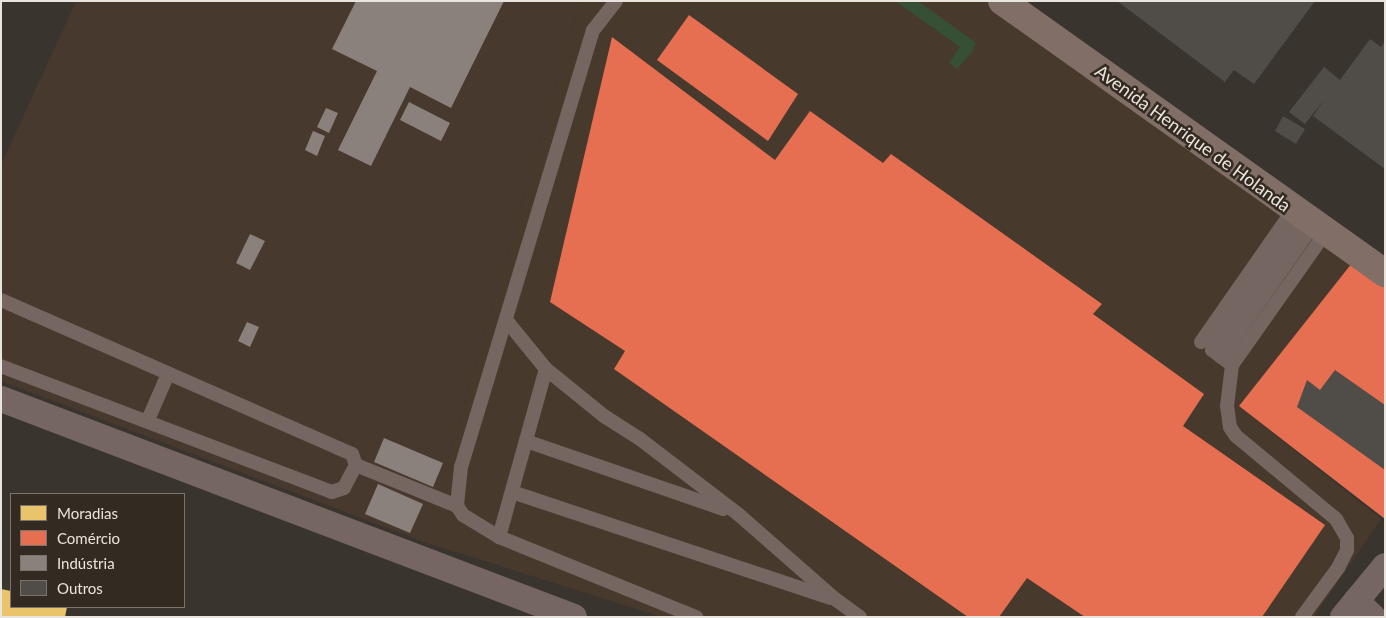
<!DOCTYPE html>
<html>
<head>
<meta charset="utf-8">
<style>
  body { margin:0 }
  #map { position:relative; width:1386px; height:618px; overflow:hidden; background:#39342e; font-family:Lato,sans-serif }
  div>[style] { position:absolute }
  .built>* { inset:0; background:#473a2c }
  .industrial>* { inset:0; background:#48392e }
  .green>* { inset:0; background:#365035 }
  .homes>* { inset:0; background:#e9c46a }
  .shops>* { inset:0; background:#e76f51 }
  .industry>* { inset:0; background:#8a817c }
  .building>* { inset:0; background:#504c48 }
  .service>* { height:14px; margin:-7px; padding:0 7px; transform-origin:7px; border-radius:7px; background:#756661 }
  .minor>* { height:26px; margin:-13px; padding:0 13px; transform-origin:13px; border-radius:13px; background:#756661 }
  .primary>* { height:28px; margin:-14px; padding:0 14px; transform-origin:14px; border-radius:14px; background:#816f67 }
  span { translate:-50% -50%; white-space:nowrap; text-align:center; line-height:1.15; -webkit-text-stroke:5px #332a21; paint-order:stroke }
  .street-label { font-size:18px; color:#e9e4dd }
  .frame { position:absolute; inset:0; border:2px solid #e9e4dd; pointer-events:none }
  .legend { position:absolute; left:10px; top:493px; width:175px; height:115px; box-sizing:border-box; background:#332a21; border:1px solid #7c746c; margin:0; padding:6px 9px; list-style:none; font-size:15px; color:#e9e4dd }
  .legend li { display:flex; align-items:center; gap:10px; height:25px }
  .legend b { width:25px; border:1px solid #7c746c }
</style>
</head>
<body>
<div id="map">
  <div class="built">
    <div style="clip-path:polygon(580px 1px,987px 1px,1352px 263px,1239px 406px,1381px 519px,1314px 617px,662px 617px,424px 542px)"></div>
  </div>
  <div class="industrial">
    <div style="clip-path:polygon(76px 1px,580px 1px,424px 542px,1px 381px,1px 165px)"></div>
  </div>
  <div class="green">
    <div style="clip-path:polygon(895px 1px,918px 1px,976px 43px,972px 52px,957px 69px,949px 63px,960px 47px)"></div>
  </div>
  <div class="homes">
    <div style="clip-path:polygon(1px 589px,11px 591px,11px 607px,67px 607px,65px 617px,1px 617px)"></div>
  </div>
  <div class="shops">
    <div style="clip-path:polygon(689px 15px,798px 94px,768px 141px,657px 60px)"></div>
    <div style="clip-path:polygon(612px 37px,775px 160px,810px 111px,883px 163px,891px 154px,1102px 304px,1093px 314px,1204px 394px,1183px 426px,1325px 525px,1262px 617px,1085px 617px,1027px 578px,999px 617px,968px 617px,614px 369px,625px 351px,550px 302px)"></div>
    <div style="clip-path:polygon(1352px 263px,1385px 288px,1385px 519px,1239px 406px)"></div>
  </div>
  <div class="industry">
    <div style="clip-path:polygon(356px 1px,504px 1px,451px 108px,410px 87px,371px 166px,338px 150px,377px 71px,332px 49px)"></div>
    <div style="clip-path:polygon(409px 102px,450px 123px,441px 141px,400px 120px)"></div>
    <div style="clip-path:polygon(326px 108px,338px 113px,329px 133px,317px 127px)"></div>
    <div style="clip-path:polygon(313px 131px,325px 136px,317px 156px,305px 150px)"></div>
    <div style="clip-path:polygon(250px 234px,265px 241px,250px 270px,236px 263px)"></div>
    <div style="clip-path:polygon(247px 322px,259px 327px,250px 347px,238px 341px)"></div>
    <div style="clip-path:polygon(384px 438px,443px 463px,433px 487px,374px 462px)"></div>
    <div style="clip-path:polygon(378px 484px,423px 504px,410px 533px,365px 514px)"></div>
  </div>
  <div class="building">
    <div style="clip-path:polygon(1117px 1px,1315px 1px,1254px 84px,1234px 70px,1225px 82px)"></div>
    <div style="clip-path:polygon(1370px 39px,1381px 47px,1385px 41px,1385px 169px,1313px 116px,1324px 100px,1305px 124px,1289px 112px,1324px 67px,1340px 80px)"></div>
    <div style="clip-path:polygon(1283px 116px,1305px 129px,1296px 144px,1275px 131px)"></div>
    <div style="clip-path:polygon(1335px 370px,1385px 405px,1385px 470px,1297px 407px,1307px 380px,1320px 390px)"></div>
  </div>
  <div class="service">
    <div style="left:616px;top:1px;width:37px;rotate:128deg"></div>
    <div style="left:593px;top:30px;width:457px;rotate:106.8deg"></div>
    <div style="left:461px;top:467px;width:39px;rotate:96deg"></div>
    <div style="left:457px;top:506px;width:11px;rotate:56deg"></div>
    <div style="left:463px;top:515px;width:42px;rotate:31.4deg"></div>
    <div style="left:499px;top:537px;width:213px;rotate:22.1deg"></div>
    <div style="left:1px;top:300px;width:368px;rotate:23.7deg"></div>
    <div style="left:338px;top:448px;width:15px;rotate:23deg"></div>
    <div style="left:352px;top:454px;width:12px;rotate:70deg"></div>
    <div style="left:356px;top:465px;width:26px;rotate:118deg"></div>
    <div style="left:344px;top:488px;width:13px;rotate:162deg"></div>
    <div style="left:332px;top:492px;width:354px;rotate:-159.2deg"></div>
    <div style="left:1201px;top:342px;width:161px;rotate:-55.1deg"></div>
    <div style="left:1221px;top:357px;width:161px;rotate:-55.1deg"></div>
    <div style="left:1232px;top:365px;width:161px;rotate:-54.8deg"></div>
    <div style="left:546px;top:369px;width:75px;rotate:39deg"></div>
    <div style="left:604px;top:416px;width:43px;rotate:32.6deg"></div>
    <div style="left:640px;top:439px;width:123px;rotate:37.4deg"></div>
    <div style="left:738px;top:514px;width:129px;rotate:41.2deg"></div>
    <div style="left:835px;top:599px;width:31px;rotate:36deg"></div>
    <div style="left:148px;top:420px;width:48px;rotate:-66.6deg"></div>
    <div style="left:526px;top:441px;width:209px;rotate:19deg"></div>
    <div style="left:356px;top:465px;width:109px;rotate:22.1deg"></div>
    <div style="left:512px;top:492px;width:336px;rotate:18.4deg"></div>
    <div style="left:499px;top:537px;width:174px;rotate:-74.4deg"></div>
    <div style="left:546px;top:369px;width:63px;rotate:-129.2deg"></div>
    <div style="left:1302px;top:617px;width:61px;rotate:-53.7deg"></div>
    <div style="left:1338px;top:568px;width:20px;rotate:-63deg"></div>
    <div style="left:1347px;top:550px;width:12px;rotate:-90deg"></div>
    <div style="left:1347px;top:538px;width:22px;rotate:-120deg"></div>
    <div style="left:1336px;top:519px;width:130px;rotate:-140.3deg"></div>
    <div style="left:1236px;top:436px;width:11px;rotate:-124deg"></div>
    <div style="left:1230px;top:427px;width:21px;rotate:-98deg"></div>
    <div style="left:1227px;top:406px;width:41px;rotate:-83deg"></div>
    <div style="left:1232px;top:365px;width:25px;rotate:-143deg"></div>
    <div style="left:1212px;top:350px;width:160px;rotate:-55.4deg"></div>
  </div>
  <div class="minor">
    <div style="left:1px;top:399px;width:613px;rotate:20.83deg"></div>
    <div style="left:1356px;top:601px;width:23px;rotate:43deg"></div>
    <div style="left:1343px;top:617px;width:66px;rotate:-50.5deg"></div>
  </div>
  <div class="primary">
    <div style="left:1002px;top:1px;width:470px;rotate:35.4deg"></div>
  </div>
  <div class="street-label">
    <span style="left:1193px;top:138px;rotate:36deg">Avenida Henrique de Holanda</span>
  </div>
  <div class="frame"></div>
  <ul class="legend">
  <li><b style="height:14px;background:#e9c46a"></b>Moradias</li>
  <li><b style="height:14px;background:#e76f51"></b>Comércio</li>
  <li><b style="height:14px;background:#8a817c"></b>Indústria</li>
  <li><b style="height:14px;background:#504c48"></b>Outros</li>
  </ul>
</div>
</body>
</html>
